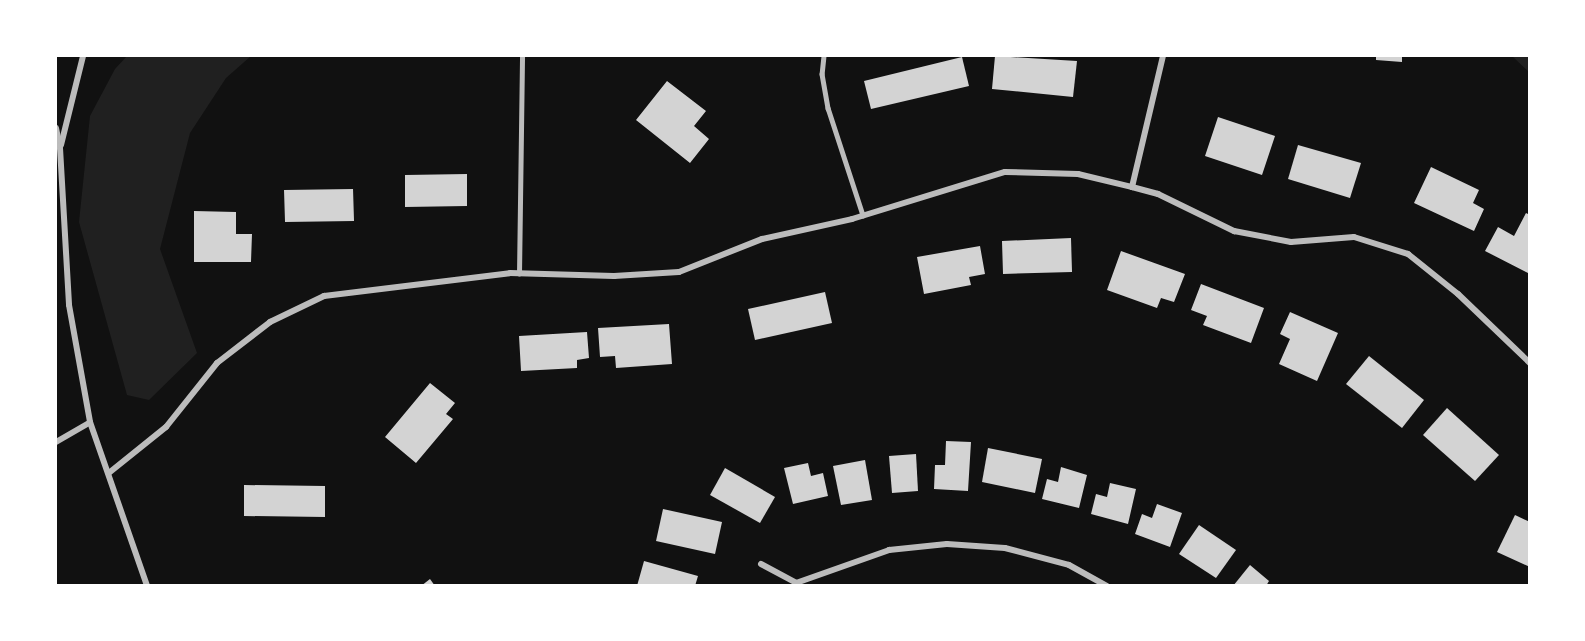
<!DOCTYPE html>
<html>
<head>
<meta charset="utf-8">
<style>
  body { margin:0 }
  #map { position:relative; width:1585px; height:641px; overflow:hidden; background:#111; font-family:Montserrat,sans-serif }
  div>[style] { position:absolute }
  .green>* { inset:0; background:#202020 }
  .building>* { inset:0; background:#d3d3d3 }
  .service>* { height:4.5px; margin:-2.25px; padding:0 2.25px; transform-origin:2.25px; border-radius:2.25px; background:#bcbcbc }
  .minor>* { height:6px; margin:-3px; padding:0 3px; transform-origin:3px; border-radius:3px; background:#bcbcbc }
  span { translate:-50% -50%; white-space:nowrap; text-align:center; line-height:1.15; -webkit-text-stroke:4.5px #fff; paint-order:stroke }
  .frame { position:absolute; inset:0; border:57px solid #fff; pointer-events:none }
</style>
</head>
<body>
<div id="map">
  <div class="green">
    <div style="clip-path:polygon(127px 56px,251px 56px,226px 78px,190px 133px,160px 249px,197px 353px,149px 400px,127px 395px,79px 222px,90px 116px,115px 69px)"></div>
    <div style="clip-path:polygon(1512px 56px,1529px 56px,1529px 72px)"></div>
  </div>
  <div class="building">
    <div style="clip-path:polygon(995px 56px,1077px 61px,1073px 97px,992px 89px)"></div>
    <div style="clip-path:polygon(1376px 56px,1402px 56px,1402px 62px,1376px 60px)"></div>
    <div style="clip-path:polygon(962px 57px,969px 86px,871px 109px,864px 81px)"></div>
    <div style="clip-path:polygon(667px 81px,706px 111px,694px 126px,709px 139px,690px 163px,636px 120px)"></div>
    <div style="clip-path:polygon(1218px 117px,1275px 136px,1262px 175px,1205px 156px)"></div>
    <div style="clip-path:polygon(1298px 145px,1361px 163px,1350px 198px,1288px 179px)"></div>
    <div style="clip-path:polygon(1431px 167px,1479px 190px,1473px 203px,1484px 209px,1474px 231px,1414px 203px)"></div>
    <div style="clip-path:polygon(467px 174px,467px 206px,405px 207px,405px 175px)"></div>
    <div style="clip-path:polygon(353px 189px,354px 221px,285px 222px,284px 190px)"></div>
    <div style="clip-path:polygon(194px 211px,236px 212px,236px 234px,252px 234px,251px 262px,194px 262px)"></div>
    <div style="clip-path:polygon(1526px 213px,1530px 215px,1530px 274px,1485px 251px,1498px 227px,1514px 236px)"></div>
    <div style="clip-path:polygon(1071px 238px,1072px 272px,1003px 274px,1002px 241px)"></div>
    <div style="clip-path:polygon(980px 246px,985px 274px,969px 277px,971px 285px,924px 294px,917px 257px)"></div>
    <div style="clip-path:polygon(1121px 251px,1185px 274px,1174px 302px,1161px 298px,1157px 308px,1107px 290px)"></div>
    <div style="clip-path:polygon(1201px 284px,1264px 308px,1251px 343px,1203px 325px,1207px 316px,1191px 310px)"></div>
    <div style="clip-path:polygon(825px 292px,832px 323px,755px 340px,748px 309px)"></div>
    <div style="clip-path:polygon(1290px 312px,1338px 333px,1317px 381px,1279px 364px,1290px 339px,1280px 334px)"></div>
    <div style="clip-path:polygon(669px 324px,672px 364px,616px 368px,615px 356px,600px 357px,598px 328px)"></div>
    <div style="clip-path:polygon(587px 332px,589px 358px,577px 360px,577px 368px,521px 371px,519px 336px)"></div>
    <div style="clip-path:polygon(1369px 356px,1424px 400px,1402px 428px,1346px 384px)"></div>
    <div style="clip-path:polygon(430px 383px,455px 403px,446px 414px,453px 419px,416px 463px,385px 437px)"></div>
    <div style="clip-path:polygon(1447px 408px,1499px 455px,1475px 481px,1423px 435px)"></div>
    <div style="clip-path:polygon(946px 441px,971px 442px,968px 491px,934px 489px,935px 465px,945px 465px)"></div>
    <div style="clip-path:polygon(988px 448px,1042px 459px,1035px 493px,982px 482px)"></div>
    <div style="clip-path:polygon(916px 454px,918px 491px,892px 493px,889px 456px)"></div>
    <div style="clip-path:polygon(865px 460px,872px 500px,841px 505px,833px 466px)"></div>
    <div style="clip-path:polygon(808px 463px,811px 476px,823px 473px,828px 496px,793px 504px,784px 468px)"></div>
    <div style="clip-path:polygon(1061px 467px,1087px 475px,1079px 508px,1042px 499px,1047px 479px,1058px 482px)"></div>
    <div style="clip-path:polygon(725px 468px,775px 497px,760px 523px,710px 495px)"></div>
    <div style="clip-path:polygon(1110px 483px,1136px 489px,1128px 524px,1091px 514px,1096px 494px,1107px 497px)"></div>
    <div style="clip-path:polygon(244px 485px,325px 486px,325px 517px,244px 516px)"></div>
    <div style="clip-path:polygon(1157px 504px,1182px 513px,1170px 547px,1135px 534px,1142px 514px,1152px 518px)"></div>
    <div style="clip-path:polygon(663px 509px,722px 522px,715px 554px,656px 541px)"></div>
    <div style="clip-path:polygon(1515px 515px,1530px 522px,1530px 567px,1497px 552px)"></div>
    <div style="clip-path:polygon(1199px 525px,1236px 550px,1216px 578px,1179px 554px)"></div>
    <div style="clip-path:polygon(644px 561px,698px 576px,695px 586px,637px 586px)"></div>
    <div style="clip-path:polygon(1250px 565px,1269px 581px,1266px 586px,1233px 586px)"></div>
    <div style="clip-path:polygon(430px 579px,435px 586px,421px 586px)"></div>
  </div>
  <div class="service">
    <div style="left:824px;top:56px;width:18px;rotate:96deg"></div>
    <div style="left:822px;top:74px;width:35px;rotate:80deg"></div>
    <div style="left:828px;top:108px;width:113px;rotate:71.9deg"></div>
    <div style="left:519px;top:274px;width:218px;rotate:-89.2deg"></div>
  </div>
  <div class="minor">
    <div style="left:56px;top:128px;width:20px;rotate:79deg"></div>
    <div style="left:60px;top:148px;width:157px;rotate:86.7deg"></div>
    <div style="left:69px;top:305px;width:119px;rotate:79.8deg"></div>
    <div style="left:90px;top:422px;width:174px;rotate:70.8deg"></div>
    <div style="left:61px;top:145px;width:92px;rotate:-76.1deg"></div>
    <div style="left:1132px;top:187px;width:135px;rotate:-76.7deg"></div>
    <div style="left:56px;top:442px;width:39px;rotate:-30deg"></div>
    <div style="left:110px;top:472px;width:72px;rotate:-38.8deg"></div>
    <div style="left:166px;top:427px;width:82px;rotate:-51.4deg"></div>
    <div style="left:217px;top:363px;width:67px;rotate:-37.7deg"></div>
    <div style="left:270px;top:322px;width:60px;rotate:-25.7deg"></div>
    <div style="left:324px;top:296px;width:187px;rotate:-7deg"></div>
    <div style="left:510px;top:273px;width:104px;rotate:1.7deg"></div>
    <div style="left:614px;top:276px;width:65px;rotate:-3.5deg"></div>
    <div style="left:679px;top:272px;width:89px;rotate:-21.7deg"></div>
    <div style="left:762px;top:239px;width:92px;rotate:-12.5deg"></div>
    <div style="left:852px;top:219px;width:160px;rotate:-17.1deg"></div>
    <div style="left:1005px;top:172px;width:73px;rotate:1.6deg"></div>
    <div style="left:1078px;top:174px;width:56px;rotate:13.5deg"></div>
    <div style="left:1132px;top:187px;width:27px;rotate:15deg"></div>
    <div style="left:1158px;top:194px;width:85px;rotate:26deg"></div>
    <div style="left:1234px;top:231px;width:58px;rotate:10.9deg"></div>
    <div style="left:1291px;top:242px;width:63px;rotate:-4.5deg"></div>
    <div style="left:1354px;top:237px;width:57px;rotate:17.5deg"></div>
    <div style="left:1408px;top:254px;width:64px;rotate:38.7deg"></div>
    <div style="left:1458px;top:294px;width:100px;rotate:43.8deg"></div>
    <div style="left:761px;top:564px;width:40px;rotate:28deg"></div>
    <div style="left:796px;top:583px;width:99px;rotate:-19.5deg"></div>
    <div style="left:889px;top:550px;width:58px;rotate:-5.9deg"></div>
    <div style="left:947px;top:544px;width:58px;rotate:3.9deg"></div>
    <div style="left:1005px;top:548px;width:66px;rotate:14.9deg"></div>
    <div style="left:1069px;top:565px;width:43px;rotate:28.9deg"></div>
  </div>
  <div class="frame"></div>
</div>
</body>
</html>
